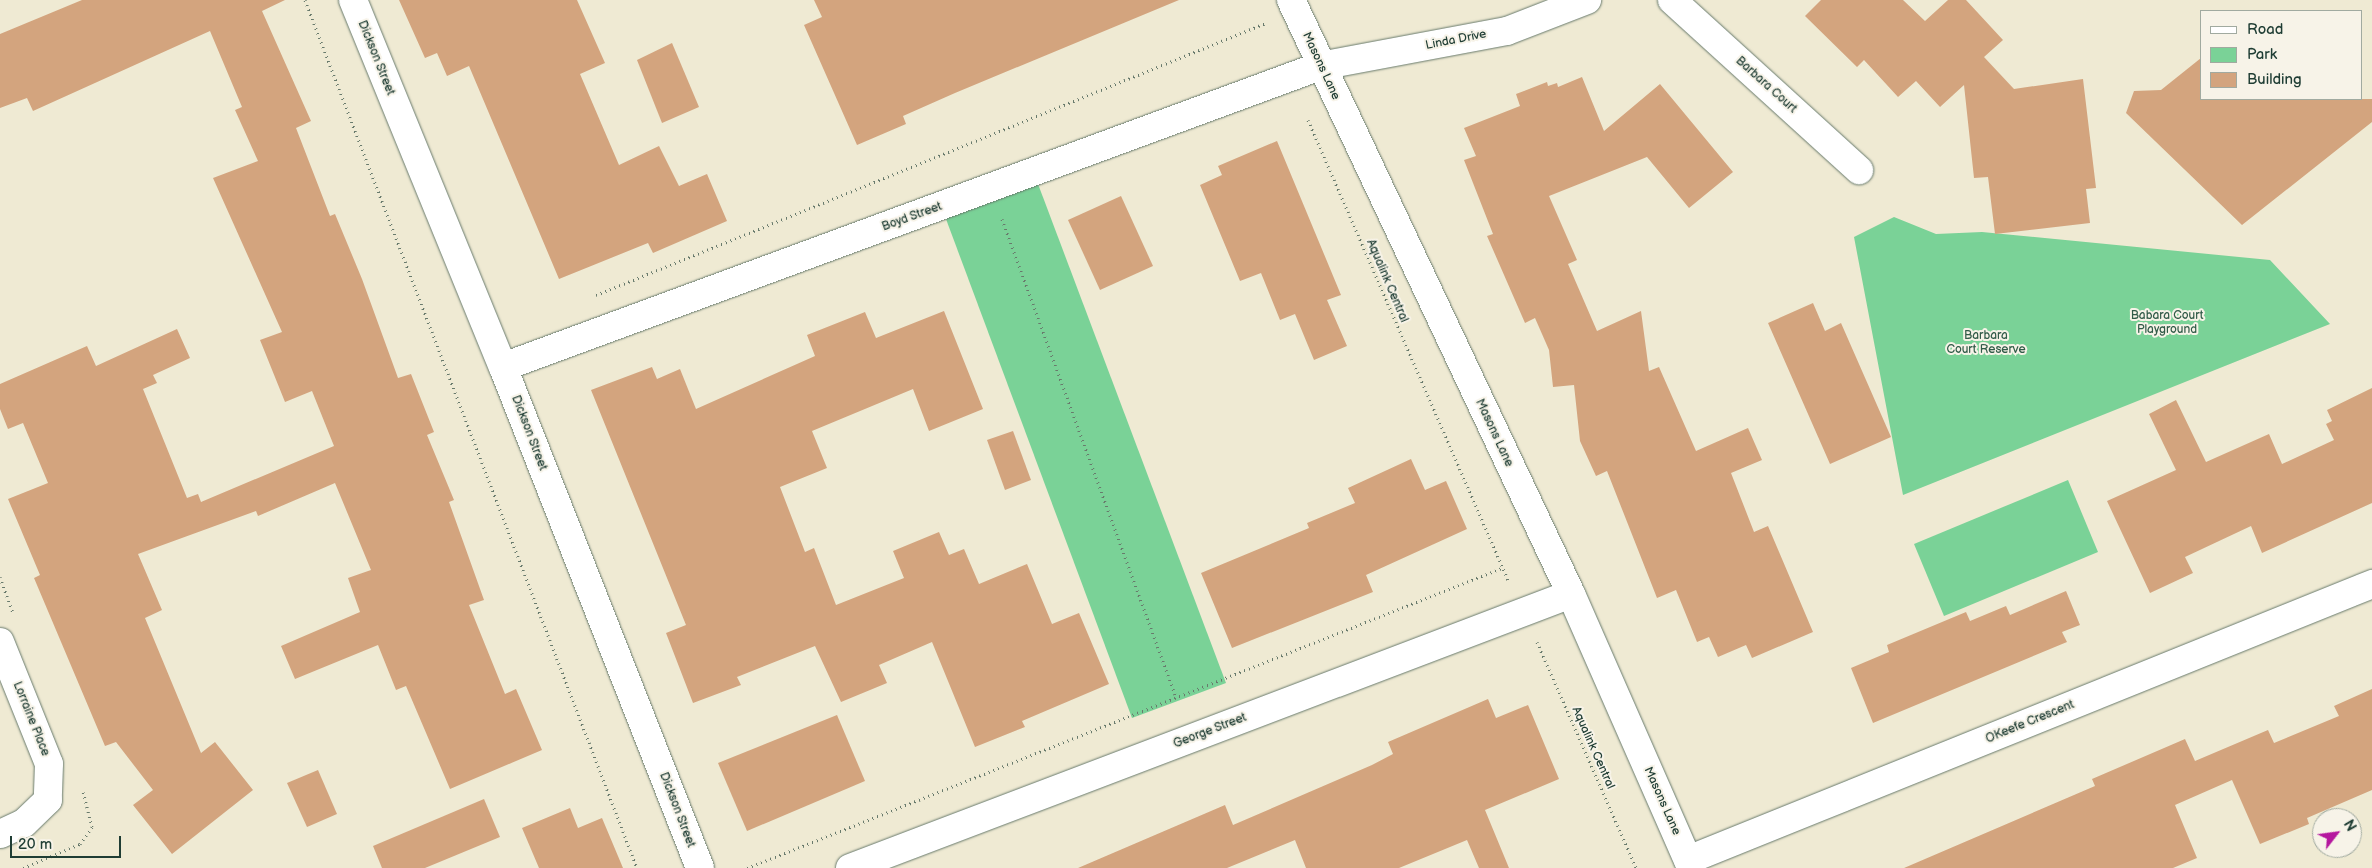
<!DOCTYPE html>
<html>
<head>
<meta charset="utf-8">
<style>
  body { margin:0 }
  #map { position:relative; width:2372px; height:868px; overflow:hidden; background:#efead3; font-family:"Balsamiq Sans",sans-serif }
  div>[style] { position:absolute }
  .green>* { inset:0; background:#7ad297 }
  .building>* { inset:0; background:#d3a47e }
  .path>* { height:3px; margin-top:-1.5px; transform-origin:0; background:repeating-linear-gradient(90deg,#687a6c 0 1px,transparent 0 5px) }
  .roads { filter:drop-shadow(0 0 1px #687a6c) drop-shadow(0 0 1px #687a6c) }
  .minor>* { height:28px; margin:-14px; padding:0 14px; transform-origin:14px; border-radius:14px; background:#fff }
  span { translate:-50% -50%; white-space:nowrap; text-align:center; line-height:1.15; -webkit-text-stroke:4px #f7f3e8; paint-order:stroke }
  .street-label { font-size:12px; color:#1f3d34 }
  .park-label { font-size:12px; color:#315b48 }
  .legend { position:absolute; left:2200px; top:10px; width:162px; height:90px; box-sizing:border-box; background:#f7f3e8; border:1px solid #a1aaa0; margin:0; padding:6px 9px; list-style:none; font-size:15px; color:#1f3d34 }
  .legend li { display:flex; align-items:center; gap:10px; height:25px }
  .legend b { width:25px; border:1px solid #a1aaa0 }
  .north { position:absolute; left:2312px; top:808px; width:50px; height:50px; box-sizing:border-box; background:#f7f3e8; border:1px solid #a1aaa0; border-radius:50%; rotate:60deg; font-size:14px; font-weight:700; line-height:20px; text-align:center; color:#1f3d34 }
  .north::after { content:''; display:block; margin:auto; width:18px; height:22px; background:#b5179e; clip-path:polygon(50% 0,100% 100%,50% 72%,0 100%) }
  .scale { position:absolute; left:10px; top:836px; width:111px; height:22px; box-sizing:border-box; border:2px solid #1f3d34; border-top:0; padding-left:6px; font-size:15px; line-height:18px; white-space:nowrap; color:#1f3d34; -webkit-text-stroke:4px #f7f3e8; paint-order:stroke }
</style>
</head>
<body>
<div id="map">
  <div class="green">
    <div style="clip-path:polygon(1035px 176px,1226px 683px,1132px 718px,943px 211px)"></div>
    <div style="clip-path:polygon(1894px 217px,1936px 234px,1982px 232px,2270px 260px,2330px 324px,1903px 495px,1854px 237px)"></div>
    <div style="clip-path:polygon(2068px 480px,2098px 552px,1944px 616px,1914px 544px)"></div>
  </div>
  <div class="building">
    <div style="clip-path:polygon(82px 0,285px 0,262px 11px,311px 121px,296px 128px,330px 216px,335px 214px,362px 279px,398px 378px,411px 374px,434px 432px,427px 435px,454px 500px,449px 502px,484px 600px,469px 605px,505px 694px,516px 689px,542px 750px,450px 789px,406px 686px,396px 690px,378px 645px,295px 679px,281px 646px,360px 612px,348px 578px,371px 570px,335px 483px,258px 516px,256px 511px,138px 554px,162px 610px,145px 618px,201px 753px,215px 742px,253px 790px,172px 854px,133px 805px,153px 790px,116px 742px,105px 746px,34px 578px,40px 575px,8px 499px,48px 483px,23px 423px,8px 429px,0 409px,0 384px,87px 346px,96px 366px,177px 329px,190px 358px,153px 375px,157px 383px,143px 389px,187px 498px,198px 494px,201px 502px,334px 446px,312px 391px,285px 402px,260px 340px,282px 332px,213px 178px,258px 161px,235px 110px,242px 107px,210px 31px,33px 111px,27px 98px,0 108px,0 34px)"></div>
    <div style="clip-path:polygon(399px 0,577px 0,605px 63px,580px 74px,619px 165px,659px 146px,679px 186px,707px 174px,727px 221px,653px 253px,648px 243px,559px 279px,469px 66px,447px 76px,437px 53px,425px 58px)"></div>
    <div style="clip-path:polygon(814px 0,1179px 0,955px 93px,903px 116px,906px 124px,857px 145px,804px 25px,822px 17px)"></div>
    <div style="clip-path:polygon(1821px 0,1903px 0,1925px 21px,1948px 0,1966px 0,2003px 40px,1984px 57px,2014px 89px,2083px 79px,2096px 188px,2086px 189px,2090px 223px,1995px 234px,1988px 177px,1974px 178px,1964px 85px,1940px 107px,1916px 81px,1898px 97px,1864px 60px,1857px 67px,1805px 16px)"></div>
    <div style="clip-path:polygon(672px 43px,699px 107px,662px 123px,637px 60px)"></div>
    <div style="clip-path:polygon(2201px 58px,2201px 99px,2372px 99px,2372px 122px,2242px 225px,2126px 113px,2134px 91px,2161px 90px)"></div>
    <div style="clip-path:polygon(1582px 77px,1604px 131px,1660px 84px,1733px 172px,1689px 208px,1647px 157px,1549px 196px,1577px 260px,1568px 264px,1597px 331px,1641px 311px,1649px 371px,1659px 367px,1696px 451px,1748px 428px,1762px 460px,1731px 473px,1754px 532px,1768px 526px,1813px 632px,1752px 658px,1746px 645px,1718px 657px,1709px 637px,1697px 642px,1676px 590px,1657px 598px,1607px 471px,1596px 476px,1580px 441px,1574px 385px,1553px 387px,1549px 350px,1535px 318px,1525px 323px,1487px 236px,1493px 234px,1464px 160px,1476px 156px,1464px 128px,1520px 106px,1516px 94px,1547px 82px,1548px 86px,1557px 83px,1558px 87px)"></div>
    <div style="clip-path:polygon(1277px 141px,1341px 295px,1327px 300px,1347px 346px,1314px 360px,1295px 314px,1280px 320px,1261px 273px,1240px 281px,1200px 185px,1222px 175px,1218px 166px)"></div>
    <div style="clip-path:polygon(1121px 196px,1153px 266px,1100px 290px,1068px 220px)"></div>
    <div style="clip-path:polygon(1813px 303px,1825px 331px,1841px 323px,1891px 437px,1830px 464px,1768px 323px)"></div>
    <div style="clip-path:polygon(944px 311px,983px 409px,929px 431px,913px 389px,812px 431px,827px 468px,780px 487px,805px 552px,814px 548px,836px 605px,904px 578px,893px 551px,939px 532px,949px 555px,964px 549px,979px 584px,1027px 564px,1052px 624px,1079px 613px,1109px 684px,1022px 721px,1025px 727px,975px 747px,932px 642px,879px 665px,887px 683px,841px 702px,815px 646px,737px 677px,741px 685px,693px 703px,666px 633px,686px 625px,591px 390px,652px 367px,657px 379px,680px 369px,696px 409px,815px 356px,807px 335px,865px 312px,876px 338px)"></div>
    <div style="clip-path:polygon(2372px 388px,2372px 503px,2262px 553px,2251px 526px,2185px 557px,2193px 573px,2150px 593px,2107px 501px,2176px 470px,2149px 414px,2176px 400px,2206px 462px,2269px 434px,2282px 464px,2334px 440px,2326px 424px,2332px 421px,2327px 410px)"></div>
    <div style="clip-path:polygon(1013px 431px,1031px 480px,1005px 490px,987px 440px)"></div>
    <div style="clip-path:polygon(1411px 459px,1425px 490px,1446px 481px,1467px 529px,1366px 575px,1373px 592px,1232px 648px,1201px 573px,1309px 528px,1307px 523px,1355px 503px,1348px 488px)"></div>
    <div style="clip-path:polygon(2066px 591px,2080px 625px,2062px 632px,2067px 642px,1873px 723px,1851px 668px,1889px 652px,1887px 645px,1966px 612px,1970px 621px,2006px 606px,2010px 615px)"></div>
    <div style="clip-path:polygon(2372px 689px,2372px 790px,2307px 818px,2309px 824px,2260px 844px,2232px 780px,2175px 805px,2197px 858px,2173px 868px,1904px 868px,2095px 786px,2092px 779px,2185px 739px,2195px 761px,2268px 730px,2274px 743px,2339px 716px,2334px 706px)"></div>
    <div style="clip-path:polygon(1488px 699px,1496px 718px,1528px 705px,1559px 779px,1485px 810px,1509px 868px,1479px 868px,1467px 840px,1399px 868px,1306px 868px,1295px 840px,1227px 868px,1078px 868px,1225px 805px,1233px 825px,1372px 765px,1393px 754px,1388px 742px)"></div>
    <div style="clip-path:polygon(837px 715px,865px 781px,747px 831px,718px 763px)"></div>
    <div style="clip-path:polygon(318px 770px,337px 814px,307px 827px,287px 783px)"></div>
    <div style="clip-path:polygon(484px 799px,500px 837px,425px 868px,382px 868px,373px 846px)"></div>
    <div style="clip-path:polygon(570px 808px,578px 828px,602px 818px,623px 868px,539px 868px,522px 828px)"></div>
  </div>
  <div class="path">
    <div style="left:305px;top:0;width:929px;rotate:69.07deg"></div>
    <div style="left:1308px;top:120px;width:504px;rotate:66.49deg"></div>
    <div style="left:1002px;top:219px;width:509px;rotate:70deg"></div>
    <div style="left:596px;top:295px;width:723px;rotate:-22.1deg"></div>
    <div style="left:0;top:577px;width:37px;rotate:70deg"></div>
    <div style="left:1537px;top:642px;width:247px;rotate:66.3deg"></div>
    <div style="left:23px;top:868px;width:62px;rotate:-22.8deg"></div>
    <div style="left:80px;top:844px;width:21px;rotate:-55deg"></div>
    <div style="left:92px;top:827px;width:36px;rotate:-104deg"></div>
    <div style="left:747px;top:868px;width:812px;rotate:-21.67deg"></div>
  </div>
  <div class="roads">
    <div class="minor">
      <div style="left:353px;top:0;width:396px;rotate:67.8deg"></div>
      <div style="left:503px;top:367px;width:538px;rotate:68.53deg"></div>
      <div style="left:1291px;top:0;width:657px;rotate:64.76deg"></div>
      <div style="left:1571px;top:594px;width:299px;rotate:66.3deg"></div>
      <div style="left:1672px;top:0;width:253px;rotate:42.3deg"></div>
      <div style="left:503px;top:367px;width:871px;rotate:-20.22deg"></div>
      <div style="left:1320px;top:66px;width:190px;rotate:-10.6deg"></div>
      <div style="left:1507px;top:31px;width:86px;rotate:-21.2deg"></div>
      <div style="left:0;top:642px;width:131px;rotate:68.1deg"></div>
      <div style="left:49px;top:764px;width:36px;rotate:92deg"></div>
      <div style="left:48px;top:800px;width:33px;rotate:136deg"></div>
      <div style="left:24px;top:823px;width:26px;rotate:155deg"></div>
      <div style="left:1688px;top:860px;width:738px;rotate:-21.97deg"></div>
      <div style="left:850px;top:868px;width:771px;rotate:-20.81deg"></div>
    </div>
  </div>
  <div class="street-label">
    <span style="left:1456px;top:40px;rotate:-11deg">Linda Drive</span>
    <span style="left:376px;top:58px;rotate:68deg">Dickson Street</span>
    <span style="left:1321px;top:66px;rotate:65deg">Masons Lane</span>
    <span style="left:1766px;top:85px;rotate:42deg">Barbara Court</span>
    <span style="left:912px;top:217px;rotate:-20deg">Boyd Street</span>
    <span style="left:1387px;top:281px;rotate:67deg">Aqualink Central</span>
    <span style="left:529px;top:433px;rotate:69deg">Dickson Street</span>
    <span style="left:1494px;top:433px;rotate:65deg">Masons Lane</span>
    <span style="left:31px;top:719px;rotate:68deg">Lorraine Place</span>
    <span style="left:2030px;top:722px;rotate:-22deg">OKeefe Crescent</span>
    <span style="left:1210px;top:731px;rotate:-21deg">George Street</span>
    <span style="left:1593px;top:748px;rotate:66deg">Aqualink Central</span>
    <span style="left:1662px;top:801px;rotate:66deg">Masons Lane</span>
    <span style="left:677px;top:810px;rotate:69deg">Dickson Street</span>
  </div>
  <div class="park-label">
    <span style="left:2167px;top:323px">Babara Court<br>Playground</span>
    <span style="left:1986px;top:343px">Barbara<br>Court Reserve</span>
  </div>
  <ul class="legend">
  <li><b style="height:6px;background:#fff"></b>Road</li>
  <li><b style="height:14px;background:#7ad297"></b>Park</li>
  <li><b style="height:14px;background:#d3a47e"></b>Building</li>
  </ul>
  <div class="north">N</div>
  <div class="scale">20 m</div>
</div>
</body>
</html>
